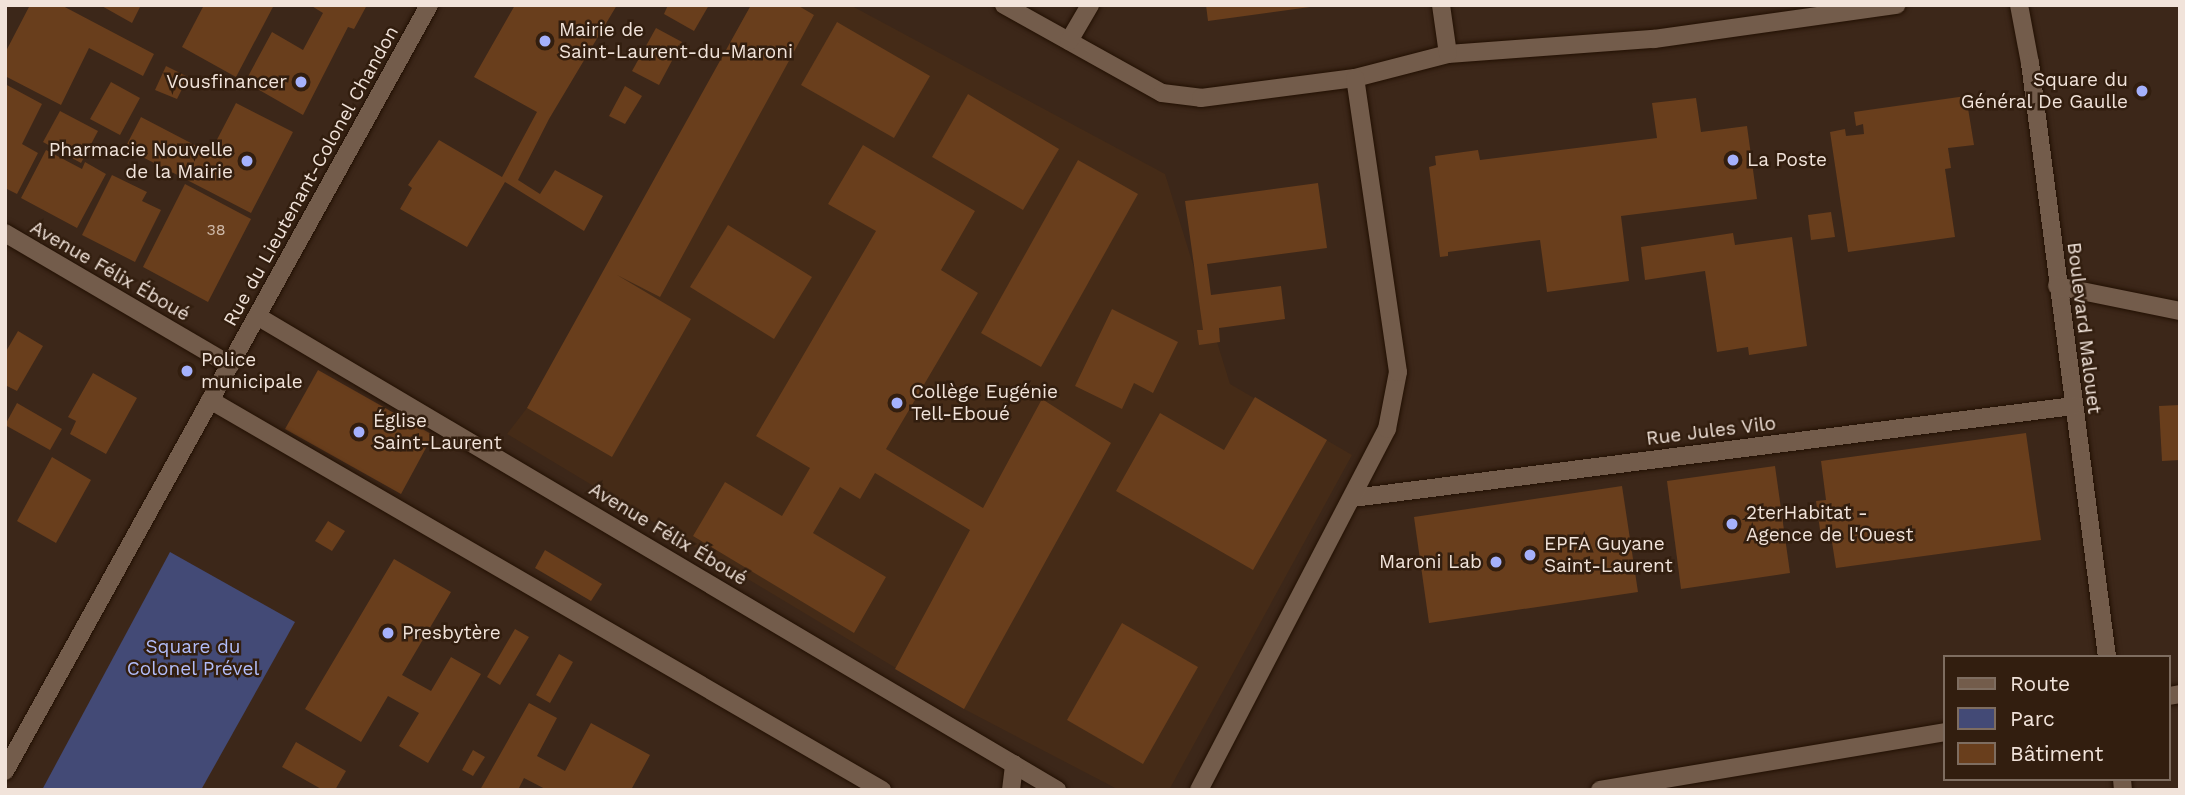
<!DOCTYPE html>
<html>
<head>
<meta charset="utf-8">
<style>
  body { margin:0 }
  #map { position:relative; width:2185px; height:795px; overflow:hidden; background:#3c2719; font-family:"Work Sans",sans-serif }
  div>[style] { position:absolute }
  .built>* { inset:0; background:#452b17 }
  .green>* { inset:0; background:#434a76 }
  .building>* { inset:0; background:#693e1c }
  .roads { filter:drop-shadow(0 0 2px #221003) drop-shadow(0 0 2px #221003) }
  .street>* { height:18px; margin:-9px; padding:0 9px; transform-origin:9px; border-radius:9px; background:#735c4b }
  .dots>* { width:19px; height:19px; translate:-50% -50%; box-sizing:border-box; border:4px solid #321e0f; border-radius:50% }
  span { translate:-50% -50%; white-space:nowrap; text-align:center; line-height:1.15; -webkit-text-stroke:5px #321e0f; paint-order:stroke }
  .number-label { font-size:16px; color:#cfbaaa }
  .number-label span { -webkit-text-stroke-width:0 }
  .poi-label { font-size:19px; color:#f1e3da }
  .left { translate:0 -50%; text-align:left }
  .right { translate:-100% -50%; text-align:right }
  .street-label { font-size:19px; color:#f1e3da }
  .park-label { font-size:19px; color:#b2bdf9 }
  .frame { position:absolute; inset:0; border:7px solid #f1e3da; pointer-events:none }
  .legend { position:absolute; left:1943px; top:655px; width:228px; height:126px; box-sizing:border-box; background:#321e0f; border:2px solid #7e6d60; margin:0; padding:9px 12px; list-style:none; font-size:21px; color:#f1e3da }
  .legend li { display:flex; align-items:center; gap:14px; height:35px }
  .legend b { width:35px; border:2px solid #7e6d60 }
</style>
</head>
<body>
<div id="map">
  <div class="built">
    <div style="clip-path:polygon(751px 5px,850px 5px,1165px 174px,1230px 384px,1352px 455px,1169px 790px,1119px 790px,964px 709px,507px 434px,527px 408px,606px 269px)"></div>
  </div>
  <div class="green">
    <div style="clip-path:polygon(170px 552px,295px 622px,201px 790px,42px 790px)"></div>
  </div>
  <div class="building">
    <div style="clip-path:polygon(30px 5px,61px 5px,154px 54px,143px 76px,89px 48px,61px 105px,5px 76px,5px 53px)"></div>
    <div style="clip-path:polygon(100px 5px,141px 5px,132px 23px)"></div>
    <div style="clip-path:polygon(204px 5px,274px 5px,236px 77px,182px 47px)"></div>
    <div style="clip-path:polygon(310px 5px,367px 5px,354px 29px,348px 27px,303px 115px,245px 82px,272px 32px,303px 50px,323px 13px)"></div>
    <div style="clip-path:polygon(515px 5px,617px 5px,549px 119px,518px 180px,540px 194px,555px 170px,603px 196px,584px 231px,505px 182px,467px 247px,400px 209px,412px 188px,408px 185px,439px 140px,502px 177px,537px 112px,474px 77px)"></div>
    <div style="clip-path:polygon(668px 5px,709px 5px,694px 31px,664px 14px)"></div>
    <div style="clip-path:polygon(751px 5px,797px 5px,814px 15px,660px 297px,617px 275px,691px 319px,612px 457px,527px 408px)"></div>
    <div style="clip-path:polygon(1206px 5px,1310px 5px,1310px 7px,1208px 21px)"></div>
    <div style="clip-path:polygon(837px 22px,930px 76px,894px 138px,801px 85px)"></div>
    <div style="clip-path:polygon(656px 28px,682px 42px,659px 85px,632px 71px)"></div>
    <div style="clip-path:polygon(166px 66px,188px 77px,177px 99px,155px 90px)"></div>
    <div style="clip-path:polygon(111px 82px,140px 98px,120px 135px,90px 119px)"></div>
    <div style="clip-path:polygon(5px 84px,42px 104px,22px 144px,38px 153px,17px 194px,5px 188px)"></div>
    <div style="clip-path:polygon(625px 86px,642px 96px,625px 124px,609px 116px)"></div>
    <div style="clip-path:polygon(968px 94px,1059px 149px,1023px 210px,932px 157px)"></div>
    <div style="clip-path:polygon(1966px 96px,1974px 145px,1948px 148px,1951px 168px,1945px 169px,1955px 237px,1848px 252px,1830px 132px,1845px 129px,1846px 136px,1864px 134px,1863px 124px,1856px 126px,1854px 112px)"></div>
    <div style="clip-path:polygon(1696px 98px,1701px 132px,1747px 126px,1757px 199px,1621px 216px,1629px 281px,1547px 292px,1540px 240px,1448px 252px,1448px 256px,1440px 257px,1429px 167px,1436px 165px,1435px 156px,1478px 150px,1480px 160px,1657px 138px,1652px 103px)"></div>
    <div style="clip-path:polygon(236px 103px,293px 132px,251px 213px,125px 148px,141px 117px,210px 153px)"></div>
    <div style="clip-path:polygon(60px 111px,98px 131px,81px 163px,43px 142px)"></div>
    <div style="clip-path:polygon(863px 145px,975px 211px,941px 270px,978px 293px,886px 449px,983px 508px,1042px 399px,1111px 443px,964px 709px,895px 669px,970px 530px,875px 473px,860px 499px,840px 487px,813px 533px,886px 577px,854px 633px,693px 536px,725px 482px,782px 516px,810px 468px,756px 436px,876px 231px,828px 204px)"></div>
    <div style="clip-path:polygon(46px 150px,82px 169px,85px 162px,106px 174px,77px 228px,21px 198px)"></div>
    <div style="clip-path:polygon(1078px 160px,1138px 194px,1041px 367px,981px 333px)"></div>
    <div style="clip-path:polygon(112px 175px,147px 192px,142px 201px,161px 210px,135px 262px,82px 235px)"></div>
    <div style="clip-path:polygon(1318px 183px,1327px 248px,1207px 264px,1211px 295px,1281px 286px,1285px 319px,1219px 328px,1220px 342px,1199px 345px,1197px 330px,1203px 330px,1185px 201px)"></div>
    <div style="clip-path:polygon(185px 184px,251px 219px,208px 302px,143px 267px)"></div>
    <div style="clip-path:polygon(1831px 212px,1835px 237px,1811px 240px,1808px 215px)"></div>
    <div style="clip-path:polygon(728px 225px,812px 277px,774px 339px,690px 287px)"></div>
    <div style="clip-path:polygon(1733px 233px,1735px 245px,1792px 237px,1807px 346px,1749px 355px,1748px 347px,1717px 352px,1705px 271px,1645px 280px,1641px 247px)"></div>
    <div style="clip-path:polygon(1112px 309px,1178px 342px,1153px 393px,1134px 383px,1122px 409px,1075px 386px)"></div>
    <div style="clip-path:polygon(18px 331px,43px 346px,17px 391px,5px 385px,5px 353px)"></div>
    <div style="clip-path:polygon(318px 370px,433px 435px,401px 494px,285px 429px)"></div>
    <div style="clip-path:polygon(93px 373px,137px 398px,106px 454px,70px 434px,76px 421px,68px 417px)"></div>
    <div style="clip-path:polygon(1255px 397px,1327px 440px,1253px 570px,1116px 491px,1160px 413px,1224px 450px)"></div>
    <div style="clip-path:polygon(17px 403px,62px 429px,50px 450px,5px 425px)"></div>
    <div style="clip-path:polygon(2180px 405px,2180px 460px,2162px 461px,2159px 406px)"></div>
    <div style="clip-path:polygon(2026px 433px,2041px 540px,1836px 568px,1830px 529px,1820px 530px,1816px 501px,1826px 500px,1821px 461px)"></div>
    <div style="clip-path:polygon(52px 457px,91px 480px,56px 543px,17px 521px)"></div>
    <div style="clip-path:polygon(1775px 466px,1790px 573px,1681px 589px,1667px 481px)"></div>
    <div style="clip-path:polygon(1622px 486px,1638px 592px,1429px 623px,1414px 517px)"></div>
    <div style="clip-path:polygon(328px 521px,345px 531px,332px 551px,315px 541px)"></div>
    <div style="clip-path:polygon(545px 550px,602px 584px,591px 601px,535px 568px)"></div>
    <div style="clip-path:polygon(394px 559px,451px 592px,402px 675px,431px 691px,451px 657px,481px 674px,428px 763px,399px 746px,419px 713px,388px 696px,361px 742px,305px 709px)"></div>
    <div style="clip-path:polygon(1122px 623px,1198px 667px,1143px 764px,1067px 720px)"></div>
    <div style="clip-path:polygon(515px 629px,529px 637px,500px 685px,487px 677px)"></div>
    <div style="clip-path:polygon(559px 654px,573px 662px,550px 703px,536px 695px)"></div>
    <div style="clip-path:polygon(529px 703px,557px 718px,537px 756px,565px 771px,591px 723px,650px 755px,631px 790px,547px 790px,524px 778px,518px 790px,480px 790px)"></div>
    <div style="clip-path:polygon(296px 742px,346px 771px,335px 790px,323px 790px,282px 767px)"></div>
    <div style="clip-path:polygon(473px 750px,485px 757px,473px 776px,462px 770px)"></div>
  </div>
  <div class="roads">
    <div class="street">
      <div style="left:1004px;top:5px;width:181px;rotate:29.1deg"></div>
      <div style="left:1162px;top:93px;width:39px;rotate:7deg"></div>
      <div style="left:1201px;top:98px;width:155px;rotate:-7.4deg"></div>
      <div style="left:1355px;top:78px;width:96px;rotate:-14.5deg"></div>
      <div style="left:1448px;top:54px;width:207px;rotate:-4.2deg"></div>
      <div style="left:1654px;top:39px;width:245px;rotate:-8deg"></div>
      <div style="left:1441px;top:5px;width:49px;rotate:81.9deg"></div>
      <div style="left:2019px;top:5px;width:59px;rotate:79.3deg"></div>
      <div style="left:2030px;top:63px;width:599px;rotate:82.61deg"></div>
      <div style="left:1069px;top:41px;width:42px;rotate:-59.7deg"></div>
      <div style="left:5px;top:233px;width:261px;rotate:30.4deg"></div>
      <div style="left:2057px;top:286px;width:126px;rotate:11.5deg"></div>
      <div style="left:257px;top:316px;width:930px;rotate:30.65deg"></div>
      <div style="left:210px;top:400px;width:777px;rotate:30.13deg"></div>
      <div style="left:1353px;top:498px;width:726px;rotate:-7.28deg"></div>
      <div style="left:2169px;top:696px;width:11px;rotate:-10deg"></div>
      <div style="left:5px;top:771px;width:876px;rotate:-61.03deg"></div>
      <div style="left:2122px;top:779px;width:11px;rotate:85deg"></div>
      <div style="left:1011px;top:790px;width:26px;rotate:-83deg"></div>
      <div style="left:1199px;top:790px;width:407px;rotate:-62.5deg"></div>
      <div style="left:1387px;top:429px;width:58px;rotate:-79.1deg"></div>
      <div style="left:1398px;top:372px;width:297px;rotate:-98.3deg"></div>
      <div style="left:1600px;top:790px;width:350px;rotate:-9.5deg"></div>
    </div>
  </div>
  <div class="dots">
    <div style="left:545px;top:41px;background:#a5b1fc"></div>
    <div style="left:301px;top:82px;background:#a5b1fc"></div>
    <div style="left:2142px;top:91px;background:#a5b1fc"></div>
    <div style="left:1733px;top:160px;background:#a5b1fc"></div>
    <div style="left:247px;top:161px;background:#a5b1fc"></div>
    <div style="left:187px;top:371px;background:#a5b1fc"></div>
    <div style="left:897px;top:403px;background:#a5b1fc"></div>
    <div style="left:359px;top:432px;background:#a5b1fc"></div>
    <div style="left:1732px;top:524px;background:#a5b1fc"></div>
    <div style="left:1530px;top:555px;background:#a5b1fc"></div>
    <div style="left:1496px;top:562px;background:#a5b1fc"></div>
    <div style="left:388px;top:633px;background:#a5b1fc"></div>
  </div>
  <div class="number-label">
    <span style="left:216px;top:230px">38</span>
  </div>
  <div class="poi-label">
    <span class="left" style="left:559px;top:41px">Mairie de<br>Saint-Laurent-du-Maroni</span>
    <span class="right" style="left:2128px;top:91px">Square du<br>Général De Gaulle</span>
    <span class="right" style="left:287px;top:82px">Vousfinancer</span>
    <span class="right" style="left:233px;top:161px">Pharmacie Nouvelle<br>de la Mairie</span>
    <span class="left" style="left:1747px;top:160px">La Poste</span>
    <span class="left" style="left:201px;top:371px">Police<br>municipale</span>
    <span class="left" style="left:911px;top:403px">Collège Eugénie<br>Tell-Eboué</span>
    <span class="left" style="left:373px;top:432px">Église<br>Saint-Laurent</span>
    <span class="left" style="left:1746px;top:524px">2terHabitat -<br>Agence de l'Ouest</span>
    <span class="left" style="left:1544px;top:555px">EPFA Guyane<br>Saint-Laurent</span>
    <span class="right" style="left:1482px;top:562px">Maroni Lab</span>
    <span class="left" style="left:402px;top:633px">Presbytère</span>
  </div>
  <div class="street-label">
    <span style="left:311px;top:176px;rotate:-61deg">Rue du Lieutenant-Colonel Chandon</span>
    <span style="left:110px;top:271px;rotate:30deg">Avenue Félix Éboué</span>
    <span style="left:2084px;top:328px;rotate:83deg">Boulevard Malouet</span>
    <span style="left:1711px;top:431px;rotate:-7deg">Rue Jules Vilo</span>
    <span style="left:668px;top:534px;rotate:31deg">Avenue Félix Éboué</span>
  </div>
  <div class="park-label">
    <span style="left:193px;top:658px">Square du<br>Colonel Prével</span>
  </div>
  <div class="frame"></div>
  <ul class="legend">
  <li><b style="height:9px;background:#735c4b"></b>Route</li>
  <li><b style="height:19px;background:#434a76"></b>Parc</li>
  <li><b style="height:19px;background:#693e1c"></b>Bâtiment</li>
  </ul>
</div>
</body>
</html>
